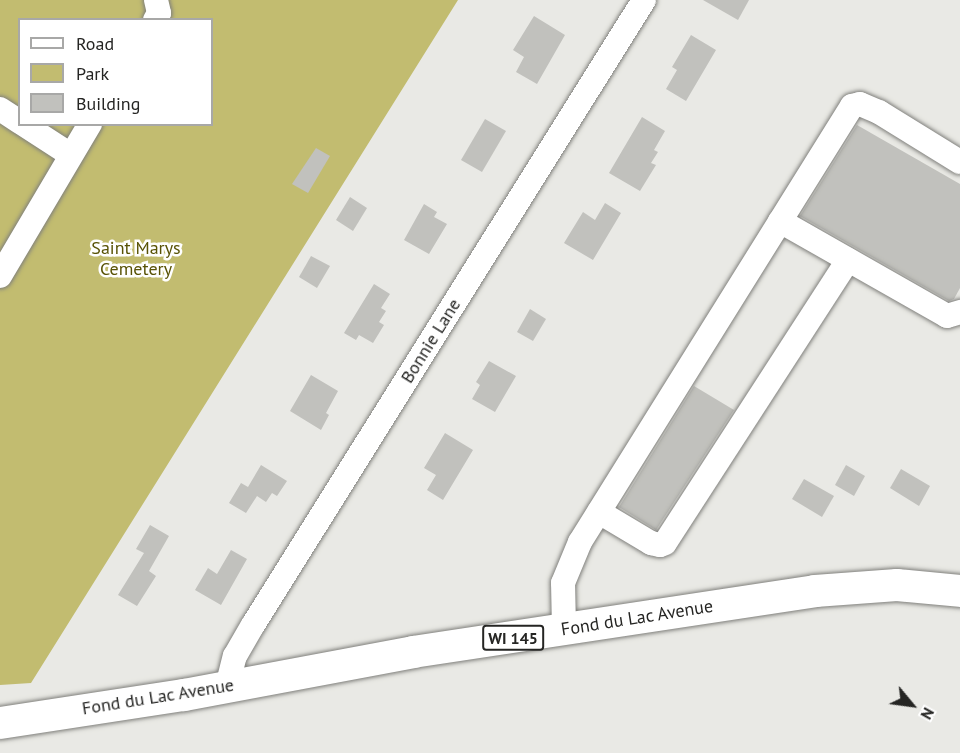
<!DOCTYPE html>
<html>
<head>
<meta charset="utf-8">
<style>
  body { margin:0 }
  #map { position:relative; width:960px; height:753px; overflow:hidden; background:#e9e9e5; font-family:"PT Sans",sans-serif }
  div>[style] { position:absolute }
  .green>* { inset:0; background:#c2bc70 }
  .building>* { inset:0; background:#c1c1bd }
  .roads { filter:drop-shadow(0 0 2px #80807c) drop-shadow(0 0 2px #80807c) }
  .minor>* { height:24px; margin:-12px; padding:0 12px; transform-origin:12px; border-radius:12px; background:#fff }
  .major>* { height:32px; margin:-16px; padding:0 16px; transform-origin:16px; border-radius:16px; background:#fff }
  span { translate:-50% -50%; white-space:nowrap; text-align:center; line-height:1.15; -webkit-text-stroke:5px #fff; paint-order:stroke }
  .shield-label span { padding:2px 4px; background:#fff; border:2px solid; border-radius:4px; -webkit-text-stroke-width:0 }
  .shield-label { font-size:16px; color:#252523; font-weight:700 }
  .park-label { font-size:18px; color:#585205 }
  .street-label { font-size:18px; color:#252523 }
  .legend { position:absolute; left:18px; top:18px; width:195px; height:108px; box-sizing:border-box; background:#fff; border:2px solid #a8a8a7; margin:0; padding:8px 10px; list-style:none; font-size:18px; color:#252523 }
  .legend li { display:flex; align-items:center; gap:12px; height:30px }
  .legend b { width:30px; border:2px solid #a8a8a7 }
  .north { position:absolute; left:882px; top:675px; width:60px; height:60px; -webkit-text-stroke:4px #fff; paint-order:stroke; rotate:119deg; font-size:16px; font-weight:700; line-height:24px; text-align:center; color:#252523 }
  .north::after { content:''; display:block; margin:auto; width:21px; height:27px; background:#252523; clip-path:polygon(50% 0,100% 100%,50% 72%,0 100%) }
</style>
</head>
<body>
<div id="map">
  <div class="green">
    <div style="clip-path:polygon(evenodd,0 0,458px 0,31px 683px,0 685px,0 0,20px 20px,212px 20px,212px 124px,20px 124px,20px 20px)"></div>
  </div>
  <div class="building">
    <div style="clip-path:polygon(703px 0,749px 0,738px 20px)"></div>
    <div style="clip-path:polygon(534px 16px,565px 35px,537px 84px,516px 72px,524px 57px,513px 50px)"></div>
    <div style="clip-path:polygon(691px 35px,716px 50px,686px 101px,666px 89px,677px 70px,672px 67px)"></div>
    <div style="clip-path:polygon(642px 117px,665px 131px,654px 150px,658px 152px,651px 163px,656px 165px,640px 191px,609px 173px)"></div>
    <div style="clip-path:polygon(485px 119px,506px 131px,482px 172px,461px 160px)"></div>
    <div style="clip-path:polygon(857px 125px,960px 184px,960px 288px,954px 299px,949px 301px,800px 216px)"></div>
    <div style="clip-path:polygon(316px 148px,330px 156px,308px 193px,292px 184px)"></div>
    <div style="clip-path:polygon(350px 197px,367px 208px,353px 231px,336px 220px)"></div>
    <div style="clip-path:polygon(605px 203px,621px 213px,593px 260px,564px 243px,583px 212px,595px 220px)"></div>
    <div style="clip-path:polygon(424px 204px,437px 212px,434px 217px,447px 224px,429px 254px,404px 240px)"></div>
    <div style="clip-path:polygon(311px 256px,330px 266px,317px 288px,299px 277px)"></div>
    <div style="clip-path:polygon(374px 284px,390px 294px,381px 308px,386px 311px,379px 322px,384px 325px,373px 343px,359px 335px,356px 340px,344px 333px)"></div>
    <div style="clip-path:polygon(530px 309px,546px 319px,533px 341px,517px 332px)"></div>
    <div style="clip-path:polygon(489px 361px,516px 376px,495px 412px,472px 399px,480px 385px,476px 382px)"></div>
    <div style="clip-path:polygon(311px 375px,338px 391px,326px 413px,329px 415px,321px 430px,290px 411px)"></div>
    <div style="clip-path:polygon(694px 386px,734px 410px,656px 530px,619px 507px)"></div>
    <div style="clip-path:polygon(445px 433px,473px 450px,443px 500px,427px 490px,436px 475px,424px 468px)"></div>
    <div style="clip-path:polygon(261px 465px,287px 481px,277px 496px,272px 493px,266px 502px,257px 496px,246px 513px,229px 503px,241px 483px,248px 487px)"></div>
    <div style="clip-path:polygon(846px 465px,865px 476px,854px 496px,835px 485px)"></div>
    <div style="clip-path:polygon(901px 469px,930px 486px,919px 506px,890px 488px)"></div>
    <div style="clip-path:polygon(804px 479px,834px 496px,822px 517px,792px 499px)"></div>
    <div style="clip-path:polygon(150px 525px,169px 536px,149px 571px,156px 576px,137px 606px,118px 595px,144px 553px,136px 549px)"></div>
    <div style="clip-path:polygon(231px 550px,247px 559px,221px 605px,195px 590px,208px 568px,217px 574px)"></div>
  </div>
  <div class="roads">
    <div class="minor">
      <div style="left:155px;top:20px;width:8px;rotate:-60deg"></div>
      <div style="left:159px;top:13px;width:13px;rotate:-103deg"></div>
      <div style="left:0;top:109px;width:24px;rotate:33deg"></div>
      <div style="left:23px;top:124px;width:57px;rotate:32.9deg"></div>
      <div style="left:780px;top:221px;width:192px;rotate:29.6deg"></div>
      <div style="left:947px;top:316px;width:14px;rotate:-17deg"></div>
      <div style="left:0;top:276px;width:177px;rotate:-59.4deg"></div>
      <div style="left:599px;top:512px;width:61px;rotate:30.8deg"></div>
      <div style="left:651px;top:543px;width:9px;rotate:13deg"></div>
      <div style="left:660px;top:545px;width:5px;rotate:-22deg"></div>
      <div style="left:665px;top:543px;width:337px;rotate:-57.1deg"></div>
      <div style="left:564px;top:629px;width:46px;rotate:-91.2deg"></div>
      <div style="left:563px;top:583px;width:44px;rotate:-67.5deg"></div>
      <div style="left:580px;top:542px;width:514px;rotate:-58.04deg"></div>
      <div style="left:852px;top:106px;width:8px;rotate:-14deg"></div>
      <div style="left:860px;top:104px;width:21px;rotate:23deg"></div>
      <div style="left:879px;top:112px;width:95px;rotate:31.7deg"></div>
      <div style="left:227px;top:687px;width:32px;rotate:-76deg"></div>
      <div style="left:235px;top:656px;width:36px;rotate:-60deg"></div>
      <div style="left:253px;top:625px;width:737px;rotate:-57.97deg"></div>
    </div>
    <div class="major">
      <div style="left:0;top:723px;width:186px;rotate:-8.7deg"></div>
      <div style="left:184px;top:695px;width:233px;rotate:-10.6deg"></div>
      <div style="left:413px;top:652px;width:407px;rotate:-8.6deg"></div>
      <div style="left:815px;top:591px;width:82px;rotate:-4.2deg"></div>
      <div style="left:897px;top:585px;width:63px;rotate:5.4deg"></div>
    </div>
  </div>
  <div class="shield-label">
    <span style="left:513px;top:638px">WI 145</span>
  </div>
  <div class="park-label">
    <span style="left:136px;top:259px">Saint Marys<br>Cemetery</span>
  </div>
  <div class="street-label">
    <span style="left:431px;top:341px;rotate:-58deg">Bonnie Lane</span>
    <span style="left:637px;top:618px;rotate:-9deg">Fond du Lac Avenue</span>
    <span style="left:158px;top:697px;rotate:-9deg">Fond du Lac Avenue</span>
  </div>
  <ul class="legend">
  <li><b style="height:8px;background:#fff"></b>Road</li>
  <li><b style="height:16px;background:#c2bc70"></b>Park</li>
  <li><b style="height:16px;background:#c1c1bd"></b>Building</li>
  </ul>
  <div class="north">N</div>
</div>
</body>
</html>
